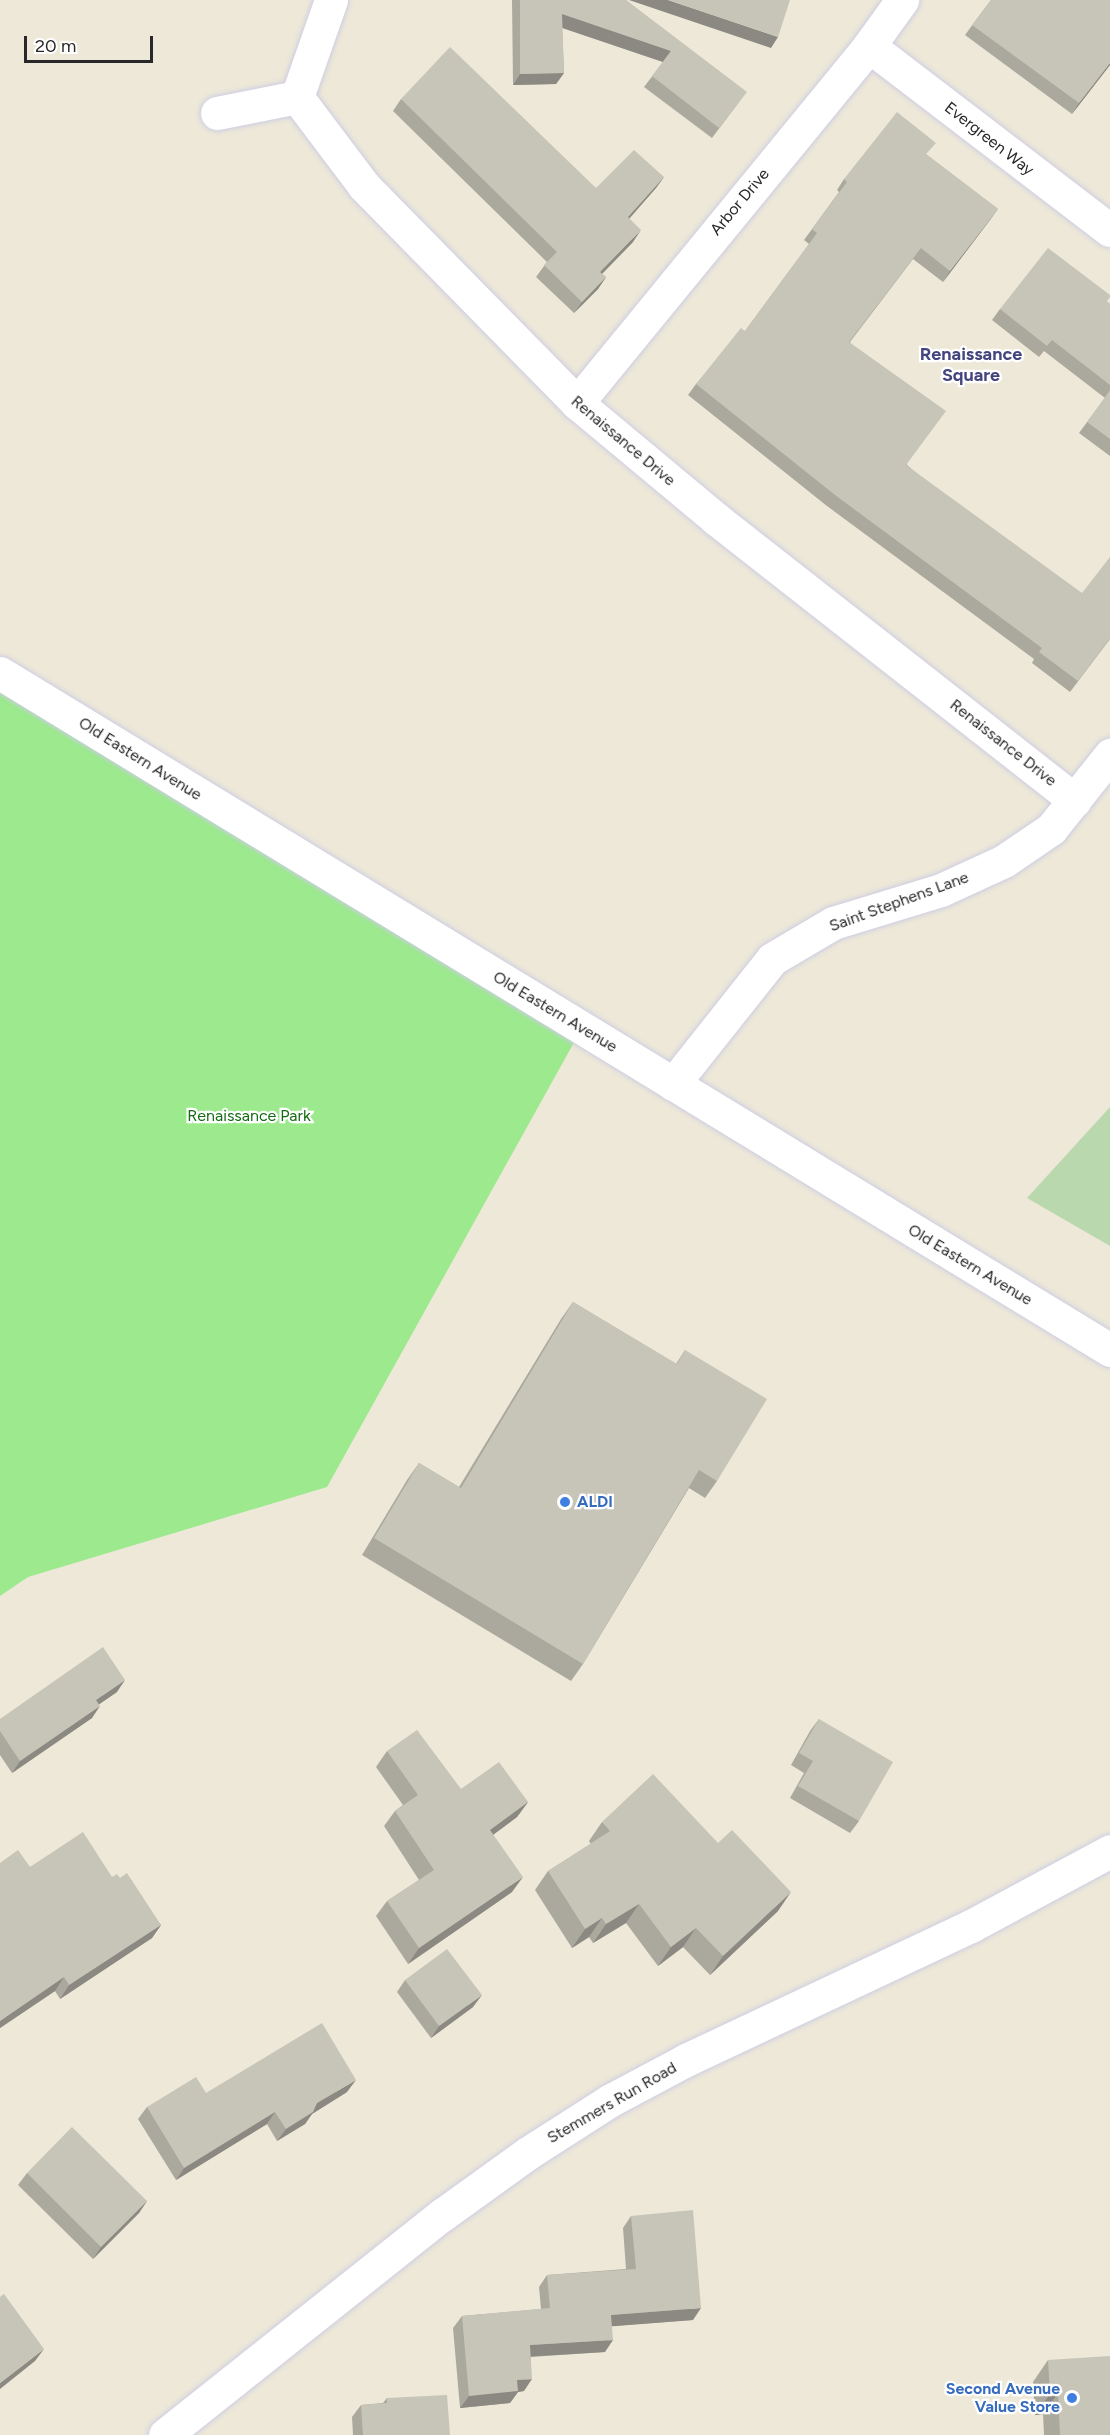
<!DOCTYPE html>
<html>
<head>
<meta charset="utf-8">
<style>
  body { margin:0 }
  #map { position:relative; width:1110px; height:2435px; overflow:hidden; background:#ede8d8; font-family:Figtree,sans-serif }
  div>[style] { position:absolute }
  .green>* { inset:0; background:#9ce98e }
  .cemetery>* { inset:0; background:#bad8ad }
  .roads { filter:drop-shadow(0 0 2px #cdcde3) drop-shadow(0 0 2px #cdcde3) }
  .minor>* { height:33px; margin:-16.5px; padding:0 16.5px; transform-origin:16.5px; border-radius:16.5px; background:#fff }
  .wall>* { inset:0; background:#aba99e }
  .shaded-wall>* { inset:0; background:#8b8981 }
  .building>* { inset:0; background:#c7c4b8 }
  .dots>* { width:16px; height:16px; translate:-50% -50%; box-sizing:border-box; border:3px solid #fff; border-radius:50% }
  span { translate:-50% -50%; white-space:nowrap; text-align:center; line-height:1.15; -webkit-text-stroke:4.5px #fff; paint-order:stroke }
  .street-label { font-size:16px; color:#282828 }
  .park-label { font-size:16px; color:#136b12 }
  .shop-label { font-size:16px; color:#366cbe; font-weight:700 }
  .left { translate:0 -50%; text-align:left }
  .right { translate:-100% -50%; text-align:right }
  .neighbourhood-label { font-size:18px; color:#45457d; font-weight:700 }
  .scale { position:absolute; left:24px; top:36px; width:129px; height:27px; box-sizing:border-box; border:3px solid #282828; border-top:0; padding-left:8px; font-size:18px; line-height:21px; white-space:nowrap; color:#282828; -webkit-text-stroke:4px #fff; paint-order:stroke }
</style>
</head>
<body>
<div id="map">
  <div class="green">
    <div style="clip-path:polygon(0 673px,582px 1028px,327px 1487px,28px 1577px,0 1596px)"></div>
  </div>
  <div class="cemetery">
    <div style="clip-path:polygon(1110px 1107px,1110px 1246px,1027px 1198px)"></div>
  </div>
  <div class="roads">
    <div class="minor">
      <div style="left:331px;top:0;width:103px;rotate:109.3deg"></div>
      <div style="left:297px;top:97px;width:111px;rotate:53deg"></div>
      <div style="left:364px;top:186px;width:304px;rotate:45.5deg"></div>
      <div style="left:577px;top:403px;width:181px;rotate:39.8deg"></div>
      <div style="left:716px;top:519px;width:456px;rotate:38.1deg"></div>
      <div style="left:869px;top:46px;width:303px;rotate:37.4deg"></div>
      <div style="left:217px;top:113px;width:82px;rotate:-11.3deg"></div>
      <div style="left:577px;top:403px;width:461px;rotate:-50.7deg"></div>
      <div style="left:869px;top:46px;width:57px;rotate:-54.3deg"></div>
      <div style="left:0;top:673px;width:1300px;rotate:31.38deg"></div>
      <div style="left:673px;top:1084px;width:159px;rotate:-51.6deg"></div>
      <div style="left:772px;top:959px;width:71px;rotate:-30.5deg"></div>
      <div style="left:833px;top:923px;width:113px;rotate:-17deg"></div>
      <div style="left:941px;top:890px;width:69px;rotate:-24.7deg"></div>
      <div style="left:1004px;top:861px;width:57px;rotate:-34.2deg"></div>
      <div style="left:1051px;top:829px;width:95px;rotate:-51.4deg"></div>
      <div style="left:165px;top:2435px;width:354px;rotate:-38.5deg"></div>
      <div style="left:442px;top:2215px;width:106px;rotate:-35.8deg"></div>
      <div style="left:528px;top:2153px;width:98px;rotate:-32.6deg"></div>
      <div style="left:611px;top:2100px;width:85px;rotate:-28.1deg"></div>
      <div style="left:686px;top:2060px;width:315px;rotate:-25.2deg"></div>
      <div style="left:971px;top:1926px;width:158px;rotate:-28.3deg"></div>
    </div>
  </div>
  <div class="wall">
    <div style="clip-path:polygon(512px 0,626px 0,739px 102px,712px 138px,644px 87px,663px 62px,562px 28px,564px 73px,556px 84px,513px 85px)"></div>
    <div style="clip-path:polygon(991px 0,1110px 65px,1072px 114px,965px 35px)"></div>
    <div style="clip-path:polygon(401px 99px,596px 188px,664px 177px,656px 188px,629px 219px,633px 242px,602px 274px,606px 277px,598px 289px,574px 313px,536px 277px,547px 262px,393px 111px)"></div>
    <div style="clip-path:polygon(927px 155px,998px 209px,943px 282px,913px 259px,850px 342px,907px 465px,1110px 639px,1070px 692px,1032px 663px,1034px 659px,827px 506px,688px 395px,696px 384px,745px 331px,809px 244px,804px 240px,839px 192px,837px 190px,844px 179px)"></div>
    <div style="clip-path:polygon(1107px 302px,1110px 304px,1110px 456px,1079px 433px,1105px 398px,1044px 351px,1039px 357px,992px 320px,1000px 309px)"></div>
    <div style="clip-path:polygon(573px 1302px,676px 1364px,685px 1350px,717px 1481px,705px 1498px,689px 1488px,583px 1664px,571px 1681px,362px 1555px,407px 1480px,419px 1463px,459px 1487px,561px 1319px)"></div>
    <div style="clip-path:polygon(117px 1692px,99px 1704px,92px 1718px,12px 1773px,0 1755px,0 1719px)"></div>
    <div style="clip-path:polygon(819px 1719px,859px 1821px,850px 1833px,790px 1798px,804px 1773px,791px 1765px,810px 1731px)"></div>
    <div style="clip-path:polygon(387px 1751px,461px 1789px,528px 1802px,517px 1817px,493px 1835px,512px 1892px,408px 1964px,376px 1916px,387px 1901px,419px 1880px,384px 1826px,395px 1811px,403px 1805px,376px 1767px)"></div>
    <div style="clip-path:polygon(602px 1822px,778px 1911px,710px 1975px,683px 1947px,658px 1966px,626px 1923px,593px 1943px,589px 1937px,572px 1948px,535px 1890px,548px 1871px,591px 1844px,589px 1841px)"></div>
    <div style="clip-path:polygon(0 1863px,120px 1878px,161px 1925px,152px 1938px,60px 1999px,55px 1991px,0 2028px)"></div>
    <div style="clip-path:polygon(405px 1980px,473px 2007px,431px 2038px,397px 1992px)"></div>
    <div style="clip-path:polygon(347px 2092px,312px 2114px,305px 2124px,277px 2141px,267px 2124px,176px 2180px,138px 2119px,147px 2107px,206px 2093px)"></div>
    <div style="clip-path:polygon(27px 2173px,147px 2201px,139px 2213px,93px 2259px,18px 2185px)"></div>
    <div style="clip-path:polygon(631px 2216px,693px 2320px,612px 2326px,605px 2352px,531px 2357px,524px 2391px,518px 2392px,510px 2403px,460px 2408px,453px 2328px,462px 2316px,541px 2309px,539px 2287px,547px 2275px,626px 2269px,623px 2228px)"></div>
    <div style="clip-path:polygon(1048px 2360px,1110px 2435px,1044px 2435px,1043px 2414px,1035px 2415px,1033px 2382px)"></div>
    <div style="clip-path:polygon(387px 2398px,450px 2435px,353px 2435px,352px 2417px,361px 2405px,383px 2403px)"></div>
  </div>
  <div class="shaded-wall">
    <div style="clip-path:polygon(629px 0,668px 0,778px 37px,771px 48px)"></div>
    <div style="clip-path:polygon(562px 14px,671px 51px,663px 62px,554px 25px)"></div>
    <div style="clip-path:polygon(1110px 63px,1110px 65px,1072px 114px,1079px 103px)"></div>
    <div style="clip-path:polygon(564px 73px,556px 84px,513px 85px,520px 74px)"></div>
    <div style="clip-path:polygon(664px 177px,656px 188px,620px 229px,628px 217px)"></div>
    <div style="clip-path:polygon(998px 209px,990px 220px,943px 282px,950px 271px)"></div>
    <div style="clip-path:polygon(641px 230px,633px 242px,592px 284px,600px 272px)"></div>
    <div style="clip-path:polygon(606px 277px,598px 289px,574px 313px,582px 302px)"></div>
    <div style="clip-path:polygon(125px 1680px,117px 1692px,88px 1712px,96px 1700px)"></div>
    <div style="clip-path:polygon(100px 1706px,92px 1718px,12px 1773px,20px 1761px)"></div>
    <div style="clip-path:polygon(528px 1802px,517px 1817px,479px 1845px,490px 1830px)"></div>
    <div style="clip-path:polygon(523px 1877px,512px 1892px,408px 1964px,419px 1948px)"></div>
    <div style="clip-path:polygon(791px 1892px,778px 1911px,710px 1975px,723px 1956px)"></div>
    <div style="clip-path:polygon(639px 1904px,626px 1923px,593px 1943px,606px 1924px)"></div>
    <div style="clip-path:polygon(602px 1918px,589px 1937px,572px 1948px,585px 1929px)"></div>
    <div style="clip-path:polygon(161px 1925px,152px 1938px,60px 1999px,69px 1985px)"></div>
    <div style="clip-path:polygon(696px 1928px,683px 1947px,658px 1966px,671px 1947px)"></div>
    <div style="clip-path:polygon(64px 1977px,55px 1991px,0 2028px,0 2021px)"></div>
    <div style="clip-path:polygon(482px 1995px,473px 2007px,431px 2038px,439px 2026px)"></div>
    <div style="clip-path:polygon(356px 2080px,347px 2092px,312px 2114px,305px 2124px,277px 2141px,286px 2129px,317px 2103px)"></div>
    <div style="clip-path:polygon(275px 2112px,267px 2124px,176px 2180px,184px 2168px)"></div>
    <div style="clip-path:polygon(147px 2201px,139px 2213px,93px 2259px,101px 2247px)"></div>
    <div style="clip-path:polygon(701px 2308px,693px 2320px,603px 2327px,611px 2315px)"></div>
    <div style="clip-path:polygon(613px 2340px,605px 2352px,521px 2357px,530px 2345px)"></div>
    <div style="clip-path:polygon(44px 2349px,35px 2361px,0 2389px,0 2383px)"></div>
    <div style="clip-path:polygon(532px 2379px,524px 2391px,518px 2392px,510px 2403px,460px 2408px,469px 2396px,517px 2380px)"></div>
    <div style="clip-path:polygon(1058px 2393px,1043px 2414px,1035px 2415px,1050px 2394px)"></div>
  </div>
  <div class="building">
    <div style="clip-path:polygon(520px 0,626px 0,747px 92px,719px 128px,652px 76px,671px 51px,562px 14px,564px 73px,520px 74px)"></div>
    <div style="clip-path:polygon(668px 0,790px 0,778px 37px)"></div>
    <div style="clip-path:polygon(991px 0,1110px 0,1110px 63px,1079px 103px,972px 25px)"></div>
    <div style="clip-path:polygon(450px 47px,596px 188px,634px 150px,664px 177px,628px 217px,641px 230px,600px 272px,606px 277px,582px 302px,544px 265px,557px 252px,401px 99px)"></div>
    <div style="clip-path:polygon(897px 112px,936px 143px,926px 154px,998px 209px,950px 271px,921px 248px,849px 342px,946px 411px,906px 465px,1082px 593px,1110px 557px,1110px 638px,1078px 681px,1039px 652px,1042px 648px,835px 495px,696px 384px,741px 328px,745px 331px,817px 233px,812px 229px,847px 182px,844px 179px)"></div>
    <div style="clip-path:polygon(1048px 248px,1110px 295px,1110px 297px,1107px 301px,1110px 304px,1110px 385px,1052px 340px,1047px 346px,1000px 309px)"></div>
    <div style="clip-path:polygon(1110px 390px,1110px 439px,1087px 422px)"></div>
    <div style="clip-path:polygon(573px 1302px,677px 1364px,685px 1350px,767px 1399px,717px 1481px,699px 1470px,583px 1664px,374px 1538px,419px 1463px,461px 1488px)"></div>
    <div style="clip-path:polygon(103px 1647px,125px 1680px,96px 1700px,100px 1706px,20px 1761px,0 1731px,0 1719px)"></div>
    <div style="clip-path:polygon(819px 1719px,893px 1762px,859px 1821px,798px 1786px,813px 1761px,799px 1753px)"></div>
    <div style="clip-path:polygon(417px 1730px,461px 1789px,499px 1762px,528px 1802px,490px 1830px,523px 1877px,419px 1948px,387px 1901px,434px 1870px,395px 1811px,418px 1795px,387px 1751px)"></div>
    <div style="clip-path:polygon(653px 1774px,718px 1843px,732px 1830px,791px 1892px,723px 1956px,696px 1928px,671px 1947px,639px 1904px,606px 1924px,602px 1918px,585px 1929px,548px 1871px,610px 1831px,602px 1822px)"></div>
    <div style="clip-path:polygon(83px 1832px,112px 1877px,117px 1874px,120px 1878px,127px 1873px,161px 1925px,69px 1985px,64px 1977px,0 2021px,0 1863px,18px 1850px,30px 1867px)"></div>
    <div style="clip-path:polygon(447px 1949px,482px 1995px,439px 2026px,405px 1980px)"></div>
    <div style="clip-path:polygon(322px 2023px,356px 2080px,317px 2103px,313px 2112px,286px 2129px,275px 2112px,184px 2168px,147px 2107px,196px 2077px,206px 2093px)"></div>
    <div style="clip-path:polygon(72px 2127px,147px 2201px,101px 2247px,27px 2173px)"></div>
    <div style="clip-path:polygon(693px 2210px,701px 2308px,611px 2315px,613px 2340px,530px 2345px,532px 2379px,517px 2380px,518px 2391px,469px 2396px,462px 2316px,550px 2308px,547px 2275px,636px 2269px,631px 2216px)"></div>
    <div style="clip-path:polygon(4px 2294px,44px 2349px,0 2383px,0 2297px)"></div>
    <div style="clip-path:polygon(1110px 2356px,1110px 2435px,1060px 2435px,1058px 2393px,1050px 2394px,1048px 2360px)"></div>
    <div style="clip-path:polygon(447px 2395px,450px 2435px,363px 2435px,361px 2405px,387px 2403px,387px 2398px)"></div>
  </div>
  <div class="dots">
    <div style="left:565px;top:1502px;background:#3f7fe0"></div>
    <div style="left:1072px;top:2398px;background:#3f7fe0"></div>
  </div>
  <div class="street-label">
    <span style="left:989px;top:139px;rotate:38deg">Evergreen Way</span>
    <span style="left:740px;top:202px;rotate:-50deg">Arbor Drive</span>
    <span style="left:623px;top:441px;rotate:40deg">Renaissance Drive</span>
    <span style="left:1003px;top:743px;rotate:38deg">Renaissance Drive</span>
    <span style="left:140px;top:759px;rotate:32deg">Old Eastern Avenue</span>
    <span style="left:899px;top:902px;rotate:-20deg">Saint Stephens Lane</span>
    <span style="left:555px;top:1012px;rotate:31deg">Old Eastern Avenue</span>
    <span style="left:970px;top:1265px;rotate:31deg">Old Eastern Avenue</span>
    <span style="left:612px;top:2103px;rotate:-30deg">Stemmers Run Road</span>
  </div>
  <div class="park-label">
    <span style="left:249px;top:1116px">Renaissance Park</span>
  </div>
  <div class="shop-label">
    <span class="left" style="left:577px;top:1502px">ALDI</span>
    <span class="right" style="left:1060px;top:2398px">Second Avenue<br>Value Store</span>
  </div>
  <div class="neighbourhood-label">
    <span style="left:971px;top:365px">Renaissance<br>Square</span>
  </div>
  <div class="scale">20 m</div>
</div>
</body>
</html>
